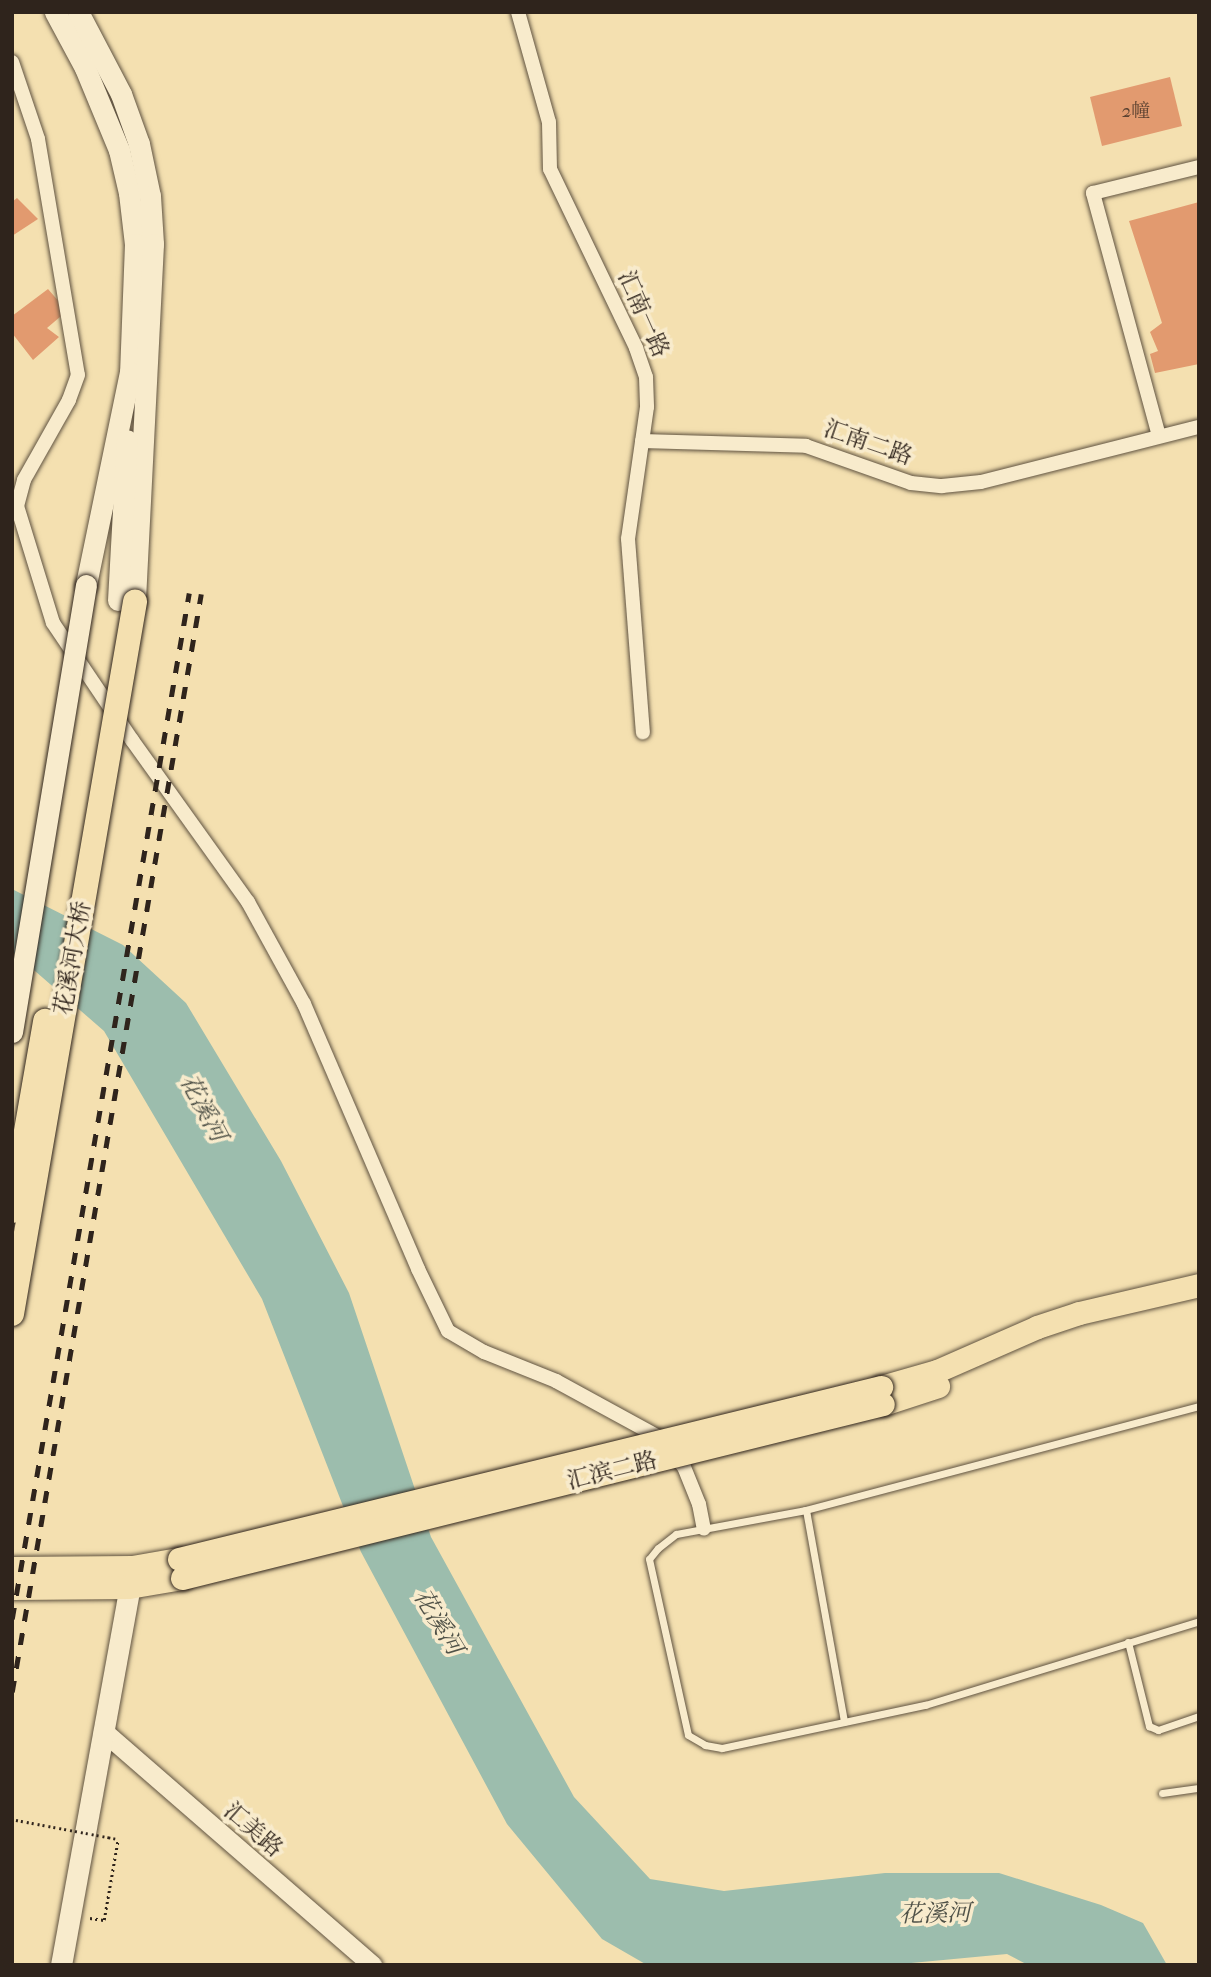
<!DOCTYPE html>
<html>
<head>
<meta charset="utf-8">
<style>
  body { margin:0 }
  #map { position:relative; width:1211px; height:1977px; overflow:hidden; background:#f4e0b0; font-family:"IM FELL French Canon","Noto Serif SC",serif }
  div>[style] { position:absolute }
  .water>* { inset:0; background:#9cbdad }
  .building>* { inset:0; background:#e29a6f }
  .path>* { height:2.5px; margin-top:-1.25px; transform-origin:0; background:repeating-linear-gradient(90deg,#2f241c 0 2px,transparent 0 5.5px) }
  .roads { filter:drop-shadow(0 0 2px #605341) drop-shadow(0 0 2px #605341) }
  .service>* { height:7px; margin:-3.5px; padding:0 3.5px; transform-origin:3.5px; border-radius:3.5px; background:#f8ebcc }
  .minor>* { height:14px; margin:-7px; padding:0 7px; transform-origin:7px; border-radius:7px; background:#f8ebcc }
  .tertiary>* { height:19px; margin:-9.5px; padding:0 9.5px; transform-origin:9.5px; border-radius:9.5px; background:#f8ebcc }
  .secondary>* { height:21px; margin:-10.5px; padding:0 10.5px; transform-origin:10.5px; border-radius:10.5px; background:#f8ebcc }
  .primary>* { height:23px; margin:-11.5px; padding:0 11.5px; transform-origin:11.5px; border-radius:11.5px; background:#f4e0b0 }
  .rail>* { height:4.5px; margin-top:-2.25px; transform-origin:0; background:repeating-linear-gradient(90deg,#2f241c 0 12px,transparent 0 24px) }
  .path-bridge>* { height:2.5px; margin-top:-1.25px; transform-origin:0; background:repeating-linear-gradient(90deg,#2f241c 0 2px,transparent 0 5.5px) }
  .bridges { filter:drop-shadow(0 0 2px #2f241c) drop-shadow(0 0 2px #2f241c) }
  .secondary-bridge>* { height:21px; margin:-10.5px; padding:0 10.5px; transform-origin:10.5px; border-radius:10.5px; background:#f8ebcc }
  .primary-bridge>* { height:23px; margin:-11.5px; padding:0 11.5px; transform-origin:11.5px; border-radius:11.5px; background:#f4e0b0 }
  .trunk-bridge>* { height:24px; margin:-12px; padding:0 12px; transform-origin:12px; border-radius:12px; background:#f4e0b0 }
  span { translate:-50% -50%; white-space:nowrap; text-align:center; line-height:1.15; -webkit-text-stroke:7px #f8ebcc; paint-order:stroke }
  .number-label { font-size:19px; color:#5c4231 }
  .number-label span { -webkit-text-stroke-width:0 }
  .street-label { font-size:23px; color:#2f241c }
  .water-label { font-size:24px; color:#505248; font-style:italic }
  .frame { position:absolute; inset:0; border:14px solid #2f241c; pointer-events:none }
</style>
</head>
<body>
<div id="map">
  <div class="water">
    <div style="clip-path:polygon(12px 889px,123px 945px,186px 1003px,281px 1161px,349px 1293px,431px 1537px,574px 1797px,650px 1879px,724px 1891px,885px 1873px,999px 1873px,1101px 1905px,1143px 1923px,1167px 1965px,1028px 1965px,1007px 1954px,890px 1965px,647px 1965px,602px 1939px,507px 1824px,361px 1552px,262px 1299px,104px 1031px,12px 951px)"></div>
  </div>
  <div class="building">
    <div style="clip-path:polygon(1170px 77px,1182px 126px,1102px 146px,1090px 97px)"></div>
    <div style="clip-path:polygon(17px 198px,38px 219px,12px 236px,12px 202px)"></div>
    <div style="clip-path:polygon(1199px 202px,1199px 364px,1155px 373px,1150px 354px,1158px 351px,1150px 332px,1162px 323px,1129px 221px)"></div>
    <div style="clip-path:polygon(48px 289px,67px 311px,47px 328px,59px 337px,33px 360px,12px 333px,12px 316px)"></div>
  </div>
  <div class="path">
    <div style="left:90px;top:1918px;width:14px;rotate:8deg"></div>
    <div style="left:104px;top:1920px;width:82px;rotate:-80.2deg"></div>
  </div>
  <div class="roads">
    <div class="service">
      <div style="left:1199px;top:1406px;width:407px;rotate:165.2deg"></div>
      <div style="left:806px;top:1510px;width:132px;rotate:169.5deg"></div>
      <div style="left:676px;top:1534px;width:23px;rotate:142deg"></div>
      <div style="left:658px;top:1548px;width:14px;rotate:129deg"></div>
      <div style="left:649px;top:1559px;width:180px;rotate:77.5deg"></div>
      <div style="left:688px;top:1735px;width:20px;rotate:30deg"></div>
      <div style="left:705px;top:1745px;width:17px;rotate:10deg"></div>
      <div style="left:722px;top:1748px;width:208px;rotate:-12deg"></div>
      <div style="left:925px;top:1705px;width:287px;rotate:-17deg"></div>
      <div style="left:806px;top:1510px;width:215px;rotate:79.8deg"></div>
      <div style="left:1128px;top:1642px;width:87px;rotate:76deg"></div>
      <div style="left:1149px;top:1726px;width:10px;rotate:24deg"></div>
      <div style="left:1158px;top:1730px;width:43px;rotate:-18.9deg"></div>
      <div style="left:1162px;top:1793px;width:37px;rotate:-8deg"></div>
    </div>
    <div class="minor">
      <div style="left:518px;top:12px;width:114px;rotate:74.3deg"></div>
      <div style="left:549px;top:122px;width:47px;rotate:88.8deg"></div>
      <div style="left:550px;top:169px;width:199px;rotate:64.3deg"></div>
      <div style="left:636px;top:348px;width:31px;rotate:71deg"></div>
      <div style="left:646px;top:377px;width:30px;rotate:88deg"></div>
      <div style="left:647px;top:407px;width:133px;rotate:98.2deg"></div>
      <div style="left:628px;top:539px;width:194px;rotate:85.6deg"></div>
      <div style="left:12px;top:62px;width:81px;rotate:71.3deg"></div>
      <div style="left:38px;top:139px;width:239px;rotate:80.4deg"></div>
      <div style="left:78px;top:375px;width:27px;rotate:110deg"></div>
      <div style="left:69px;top:400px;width:92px;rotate:119.4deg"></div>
      <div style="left:24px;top:480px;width:27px;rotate:105deg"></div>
      <div style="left:17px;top:506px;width:122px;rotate:72.9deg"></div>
      <div style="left:53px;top:623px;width:141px;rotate:56deg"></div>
      <div style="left:132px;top:740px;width:199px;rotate:54.4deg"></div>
      <div style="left:248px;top:902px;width:116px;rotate:61.2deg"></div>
      <div style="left:304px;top:1004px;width:288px;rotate:66.7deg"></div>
      <div style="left:418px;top:1269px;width:69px;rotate:64.2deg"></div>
      <div style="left:448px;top:1331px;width:42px;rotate:30.3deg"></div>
      <div style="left:484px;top:1352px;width:78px;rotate:21.9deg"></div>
      <div style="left:556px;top:1381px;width:115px;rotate:28.6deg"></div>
      <div style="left:657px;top:1436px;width:41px;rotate:48.9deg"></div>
      <div style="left:684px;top:1467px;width:40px;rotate:68deg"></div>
      <div style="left:699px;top:1504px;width:25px;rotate:79deg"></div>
      <div style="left:1159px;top:436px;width:252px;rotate:-105.2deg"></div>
      <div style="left:1093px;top:193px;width:109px;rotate:-13.8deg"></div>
      <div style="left:642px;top:441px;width:164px;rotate:1.7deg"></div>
      <div style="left:806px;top:446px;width:111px;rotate:19.4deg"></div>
      <div style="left:911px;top:483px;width:31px;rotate:6deg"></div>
      <div style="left:942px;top:486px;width:39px;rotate:-6deg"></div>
      <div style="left:981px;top:482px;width:225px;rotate:-14.2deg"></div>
    </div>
    <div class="tertiary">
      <div style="left:103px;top:1731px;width:357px;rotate:41deg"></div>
    </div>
    <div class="secondary">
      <div style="left:55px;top:12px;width:64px;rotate:61.8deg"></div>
      <div style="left:85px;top:68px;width:89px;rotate:67.5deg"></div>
      <div style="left:119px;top:150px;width:44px;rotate:76.9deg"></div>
      <div style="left:129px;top:193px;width:51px;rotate:83.3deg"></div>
      <div style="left:135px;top:244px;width:128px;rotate:92.2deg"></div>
      <div style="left:130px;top:372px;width:217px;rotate:101.7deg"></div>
      <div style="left:78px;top:12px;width:93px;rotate:62.3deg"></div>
      <div style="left:121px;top:94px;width:53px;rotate:70.2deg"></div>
      <div style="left:139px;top:144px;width:53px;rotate:78.1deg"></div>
      <div style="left:150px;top:196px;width:48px;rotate:86.4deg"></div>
      <div style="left:153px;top:244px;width:358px;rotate:92.9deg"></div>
      <div style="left:118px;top:600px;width:160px;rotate:-86.8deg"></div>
      <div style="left:61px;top:1965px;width:398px;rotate:-79.7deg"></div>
    </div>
    <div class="primary">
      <div style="left:881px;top:1387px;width:58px;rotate:-15.9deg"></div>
      <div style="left:937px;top:1371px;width:109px;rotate:-23.7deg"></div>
      <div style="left:1037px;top:1327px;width:44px;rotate:-18.4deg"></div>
      <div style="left:1079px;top:1313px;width:123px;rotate:-13.1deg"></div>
      <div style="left:883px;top:1404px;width:58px;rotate:-18.1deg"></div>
      <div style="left:12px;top:1568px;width:120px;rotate:-0.5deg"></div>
      <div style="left:132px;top:1567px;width:48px;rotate:-9.7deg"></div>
      <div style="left:12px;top:1588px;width:117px;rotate:-0.5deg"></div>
      <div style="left:129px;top:1587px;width:54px;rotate:-9.6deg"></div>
    </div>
  </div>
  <div class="rail">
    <div style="left:12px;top:1619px;width:1041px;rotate:-80.21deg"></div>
    <div style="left:12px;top:1692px;width:1114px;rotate:-80.23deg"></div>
  </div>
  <div class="path-bridge">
    <div style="left:16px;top:1820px;width:104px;rotate:10.6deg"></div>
  </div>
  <div class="bridges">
    <div class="secondary-bridge">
      <div style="left:12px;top:1032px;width:453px;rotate:-80.6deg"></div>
    </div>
    <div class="primary-bridge">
      <div style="left:179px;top:1559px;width:723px;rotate:-13.77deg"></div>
      <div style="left:182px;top:1578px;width:722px;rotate:-13.94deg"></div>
    </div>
    <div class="trunk-bridge">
      <div style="left:12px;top:1211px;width:193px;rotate:-80.1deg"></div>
      <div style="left:12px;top:1314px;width:723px;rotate:-80.2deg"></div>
    </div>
  </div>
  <div class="number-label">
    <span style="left:1136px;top:112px">2幢</span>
  </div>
  <div class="street-label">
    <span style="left:643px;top:314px;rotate:66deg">汇南一路</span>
    <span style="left:868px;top:443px;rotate:19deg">汇南二路</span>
    <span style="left:73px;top:958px;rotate:-80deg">花溪河大桥</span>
    <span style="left:612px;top:1471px;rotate:-14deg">汇滨二路</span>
    <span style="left:253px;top:1830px;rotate:41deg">汇美路</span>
  </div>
  <div class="water-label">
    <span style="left:203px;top:1108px;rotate:62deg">花溪河</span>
    <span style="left:438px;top:1622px;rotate:59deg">花溪河</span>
    <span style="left:935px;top:1914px;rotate:-1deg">花溪河</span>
  </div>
  <div class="frame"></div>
</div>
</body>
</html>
